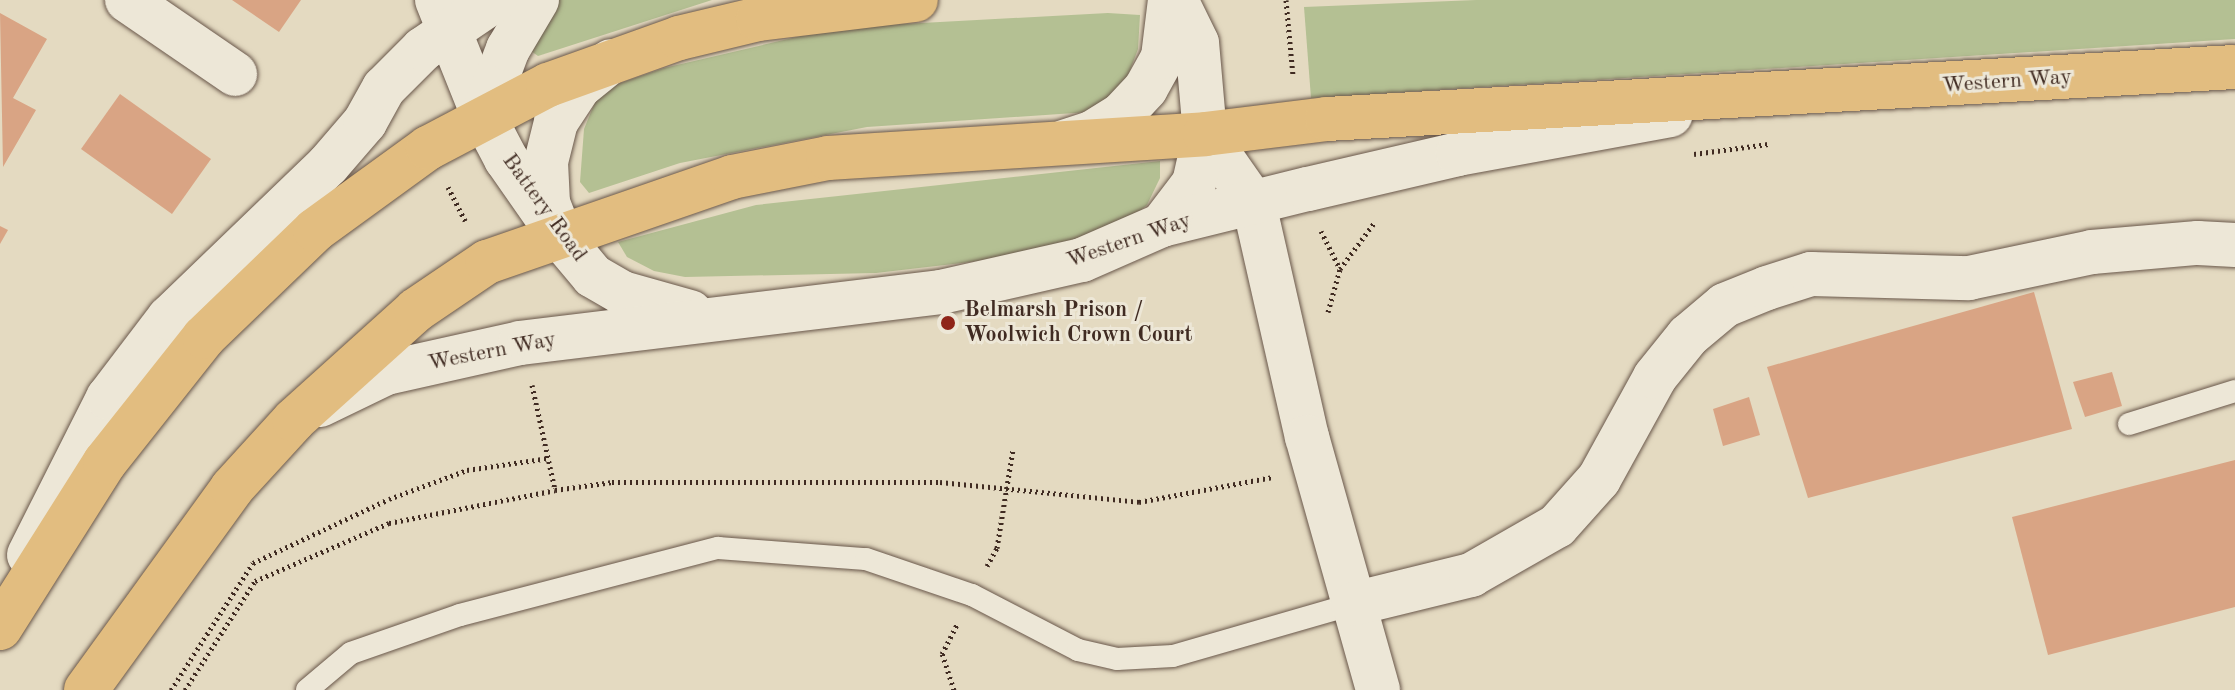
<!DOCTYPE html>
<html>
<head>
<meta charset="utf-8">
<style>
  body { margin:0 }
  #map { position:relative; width:2235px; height:690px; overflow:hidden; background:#e4dac1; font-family:"Old Standard TT",serif }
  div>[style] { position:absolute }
  .green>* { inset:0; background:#b4c093 }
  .building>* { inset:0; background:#d9a484 }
  .path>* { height:5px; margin-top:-2.5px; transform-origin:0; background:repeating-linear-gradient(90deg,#402b22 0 2px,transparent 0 6px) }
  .roads { filter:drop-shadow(0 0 2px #69574a) drop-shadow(0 0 2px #69574a) }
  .lane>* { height:22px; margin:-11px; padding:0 11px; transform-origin:11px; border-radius:11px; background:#ede7d7 }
  .street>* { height:44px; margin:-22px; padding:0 22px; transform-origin:22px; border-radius:22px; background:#ede7d7 }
  .secondary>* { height:44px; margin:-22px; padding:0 22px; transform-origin:22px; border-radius:22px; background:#ede7d7 }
  .primary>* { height:44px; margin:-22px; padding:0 22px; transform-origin:22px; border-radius:22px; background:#e2bd80 }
  .dots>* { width:22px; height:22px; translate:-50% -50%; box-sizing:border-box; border:4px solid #ede7d7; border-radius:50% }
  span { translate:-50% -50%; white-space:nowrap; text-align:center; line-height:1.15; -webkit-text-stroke:6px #ede7d7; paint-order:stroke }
  .street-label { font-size:22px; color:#402b22 }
  .poi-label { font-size:22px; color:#402b22; font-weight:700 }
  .left { translate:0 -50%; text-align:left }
</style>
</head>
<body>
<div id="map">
  <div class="green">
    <div style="clip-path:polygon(554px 0,712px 0,538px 56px,531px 51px)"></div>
    <div style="clip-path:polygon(1476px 0,2235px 0,2235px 39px,1311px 98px,1304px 7px)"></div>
    <div style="clip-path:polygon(1108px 13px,1140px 15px,1138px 49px,1129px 73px,1104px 111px,867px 127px,680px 163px,589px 193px,580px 182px,584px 129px,600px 90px,664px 68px,801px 36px,885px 25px)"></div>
    <div style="clip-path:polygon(1160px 161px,1160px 178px,1147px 205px,1121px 227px,1082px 242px,996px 259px,876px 273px,685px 277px,654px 271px,627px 257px,618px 242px,756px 205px)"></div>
  </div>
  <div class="building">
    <div style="clip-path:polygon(232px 0,301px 0,279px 32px)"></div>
    <div style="clip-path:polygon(0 13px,47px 39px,13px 98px,36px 110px,3px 167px)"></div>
    <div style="clip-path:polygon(120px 94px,211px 159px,172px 214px,81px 149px)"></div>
    <div style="clip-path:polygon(0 226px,8px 230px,0 244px)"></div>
    <div style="clip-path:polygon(2034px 292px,2072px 429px,1808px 498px,1767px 367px)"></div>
    <div style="clip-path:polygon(2112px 372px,2122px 406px,2085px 417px,2073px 382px)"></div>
    <div style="clip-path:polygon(1749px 397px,1760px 435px,1723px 446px,1713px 409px)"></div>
    <div style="clip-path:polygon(2235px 460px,2235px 607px,2048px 655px,2012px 517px)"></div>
  </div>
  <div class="path">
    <div style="left:1286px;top:0;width:76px;rotate:84.7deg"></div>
    <div style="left:1694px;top:154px;width:75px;rotate:-7.7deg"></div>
    <div style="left:448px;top:187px;width:38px;rotate:63deg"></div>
    <div style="left:1321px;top:231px;width:42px;rotate:63.4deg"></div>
    <div style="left:1328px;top:312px;width:45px;rotate:-74.4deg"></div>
    <div style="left:1340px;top:269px;width:57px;rotate:-53.5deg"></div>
    <div style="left:532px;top:385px;width:107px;rotate:77.6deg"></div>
    <div style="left:987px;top:566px;width:21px;rotate:-61deg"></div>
    <div style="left:997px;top:548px;width:100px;rotate:-80.8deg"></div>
    <div style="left:171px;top:690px;width:151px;rotate:-57.2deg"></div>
    <div style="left:253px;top:563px;width:150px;rotate:-25.2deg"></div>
    <div style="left:389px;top:499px;width:83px;rotate:-20.4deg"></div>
    <div style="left:467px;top:470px;width:83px;rotate:-8.3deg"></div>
    <div style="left:185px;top:690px;width:130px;rotate:-57.3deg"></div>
    <div style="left:255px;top:581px;width:146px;rotate:-23.4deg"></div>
    <div style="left:389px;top:523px;width:169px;rotate:-11.2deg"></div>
    <div style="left:555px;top:490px;width:58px;rotate:-8deg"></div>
    <div style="left:612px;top:482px;width:328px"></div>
    <div style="left:940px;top:482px;width:200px;rotate:5.7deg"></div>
    <div style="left:1139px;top:502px;width:135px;rotate:-10.6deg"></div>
    <div style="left:954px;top:690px;width:38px;rotate:-108deg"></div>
    <div style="left:942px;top:654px;width:34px;rotate:-63deg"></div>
  </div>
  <div class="roads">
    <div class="lane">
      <div style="left:2129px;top:424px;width:111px;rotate:-17.3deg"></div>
      <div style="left:307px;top:690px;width:57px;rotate:-40.1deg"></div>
      <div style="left:351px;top:653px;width:115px;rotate:-19.2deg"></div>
      <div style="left:460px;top:615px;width:267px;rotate:-14.6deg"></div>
      <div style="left:718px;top:548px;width:148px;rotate:4.3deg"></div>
      <div style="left:866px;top:559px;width:112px;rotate:18.8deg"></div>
      <div style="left:972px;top:595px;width:119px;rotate:27.4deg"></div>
      <div style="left:1078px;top:650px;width:40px;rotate:13deg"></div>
      <div style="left:1117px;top:659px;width:56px;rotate:-3.1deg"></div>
      <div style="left:1173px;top:656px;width:187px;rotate:-16.1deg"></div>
    </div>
    <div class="street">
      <div style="left:127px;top:0;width:131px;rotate:34.4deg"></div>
      <div style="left:1205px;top:134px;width:85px;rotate:55deg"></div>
      <div style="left:1254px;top:204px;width:239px;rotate:77.2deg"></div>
      <div style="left:1307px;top:437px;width:263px;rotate:74.3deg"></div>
      <div style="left:1353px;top:604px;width:122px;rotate:-13.8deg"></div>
      <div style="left:1471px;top:575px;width:99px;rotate:-29.7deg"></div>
      <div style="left:1557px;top:526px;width:63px;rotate:-48.2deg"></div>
      <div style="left:1599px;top:479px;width:116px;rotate:-61.2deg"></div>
      <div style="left:1655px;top:377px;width:53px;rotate:-51.2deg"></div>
      <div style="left:1688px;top:336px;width:48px;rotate:-40deg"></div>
      <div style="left:1725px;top:305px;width:45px;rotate:-22deg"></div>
      <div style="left:1767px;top:288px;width:46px;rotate:-17.7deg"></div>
      <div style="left:1811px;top:274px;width:158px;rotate:1.5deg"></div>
      <div style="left:1969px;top:278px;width:126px;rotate:-11.9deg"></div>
      <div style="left:2092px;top:252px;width:106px;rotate:-4.9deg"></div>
      <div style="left:2198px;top:243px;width:37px;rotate:3deg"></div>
    </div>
    <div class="secondary">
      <div style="left:437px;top:0;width:124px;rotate:68.2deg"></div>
      <div style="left:483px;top:115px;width:50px;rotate:62.4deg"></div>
      <div style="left:506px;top:159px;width:98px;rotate:55deg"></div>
      <div style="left:562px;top:239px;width:48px;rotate:50deg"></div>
      <div style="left:593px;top:276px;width:34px;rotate:30deg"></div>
      <div style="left:622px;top:293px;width:71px;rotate:15.6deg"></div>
      <div style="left:483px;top:115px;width:71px;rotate:-69.3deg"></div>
      <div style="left:508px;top:49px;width:57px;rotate:-59.4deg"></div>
      <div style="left:1064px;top:142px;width:29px;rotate:-18deg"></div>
      <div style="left:1092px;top:133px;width:36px;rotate:-32deg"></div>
      <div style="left:1122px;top:114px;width:35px;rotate:-47deg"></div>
      <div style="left:1146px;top:88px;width:35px;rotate:-61deg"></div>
      <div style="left:1163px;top:57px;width:57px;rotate:-83deg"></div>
      <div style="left:555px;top:221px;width:19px;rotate:-111deg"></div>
      <div style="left:548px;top:203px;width:41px;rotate:-92.8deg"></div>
      <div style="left:546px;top:162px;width:41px;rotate:-76deg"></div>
      <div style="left:556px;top:122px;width:42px;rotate:-56.7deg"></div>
      <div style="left:579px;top:87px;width:41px;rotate:-39.1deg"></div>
      <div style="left:1162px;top:225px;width:53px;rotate:-52.7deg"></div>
      <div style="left:1194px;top:183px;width:50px;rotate:-77.3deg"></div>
      <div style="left:1205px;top:134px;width:91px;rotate:-95deg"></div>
      <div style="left:1197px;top:43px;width:48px;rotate:-116deg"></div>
      <div style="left:320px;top:405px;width:73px;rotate:-25.9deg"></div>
      <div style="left:386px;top:373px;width:137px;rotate:-12.6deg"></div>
      <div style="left:520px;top:343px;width:424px;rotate:-6.9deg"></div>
      <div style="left:941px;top:292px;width:145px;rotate:-12.8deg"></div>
      <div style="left:1082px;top:260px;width:87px;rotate:-23.6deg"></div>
      <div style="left:1162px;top:225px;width:150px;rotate:-13.9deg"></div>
      <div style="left:1308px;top:189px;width:154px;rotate:-13.1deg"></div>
      <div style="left:1458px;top:154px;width:216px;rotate:-10.4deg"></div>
      <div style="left:29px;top:555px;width:176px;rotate:-63.3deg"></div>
      <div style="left:108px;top:398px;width:101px;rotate:-52.7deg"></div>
      <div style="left:169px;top:318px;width:221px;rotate:-43.9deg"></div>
      <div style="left:328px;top:165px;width:57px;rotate:-49.3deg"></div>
      <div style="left:365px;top:122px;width:39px;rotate:-61deg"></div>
      <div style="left:384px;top:88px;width:55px;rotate:-45deg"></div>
      <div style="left:423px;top:49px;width:87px;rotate:-34.2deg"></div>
    </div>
    <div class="primary">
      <div style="left:0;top:628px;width:196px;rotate:-57.7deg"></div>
      <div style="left:105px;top:462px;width:159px;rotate:-51.6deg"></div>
      <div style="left:204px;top:337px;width:154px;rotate:-43.9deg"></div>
      <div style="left:315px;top:230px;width:140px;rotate:-36deg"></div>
      <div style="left:428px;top:148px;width:136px;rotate:-27.7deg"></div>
      <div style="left:548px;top:85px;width:139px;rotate:-19.7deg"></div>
      <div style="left:679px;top:38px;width:81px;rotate:-13.5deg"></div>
      <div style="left:758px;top:19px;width:159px;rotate:-6.9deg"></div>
      <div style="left:86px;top:690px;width:249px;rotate:-54.1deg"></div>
      <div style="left:232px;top:488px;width:92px;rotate:-47.6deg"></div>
      <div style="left:294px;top:420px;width:164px;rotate:-42deg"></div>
      <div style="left:416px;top:310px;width:86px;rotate:-34.1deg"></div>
      <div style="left:487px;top:262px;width:259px;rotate:-19.1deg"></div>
      <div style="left:732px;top:177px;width:98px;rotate:-11.2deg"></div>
      <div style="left:828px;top:158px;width:378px;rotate:-3.6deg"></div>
      <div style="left:1205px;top:134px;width:123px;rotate:-7deg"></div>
      <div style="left:1327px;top:119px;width:909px;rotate:-3.28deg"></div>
    </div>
  </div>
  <div class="dots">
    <div style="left:948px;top:323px;background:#8f2418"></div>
  </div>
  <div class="street-label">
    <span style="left:2007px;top:82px;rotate:-4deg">Western Way</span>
    <span style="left:544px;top:208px;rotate:54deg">Battery Road</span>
    <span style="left:1129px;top:241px;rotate:-19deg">Western Way</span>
    <span style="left:492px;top:352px;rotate:-11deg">Western Way</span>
  </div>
  <div class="poi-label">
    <span class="left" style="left:964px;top:323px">Belmarsh Prison /<br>Woolwich Crown Court</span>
  </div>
</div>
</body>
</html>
